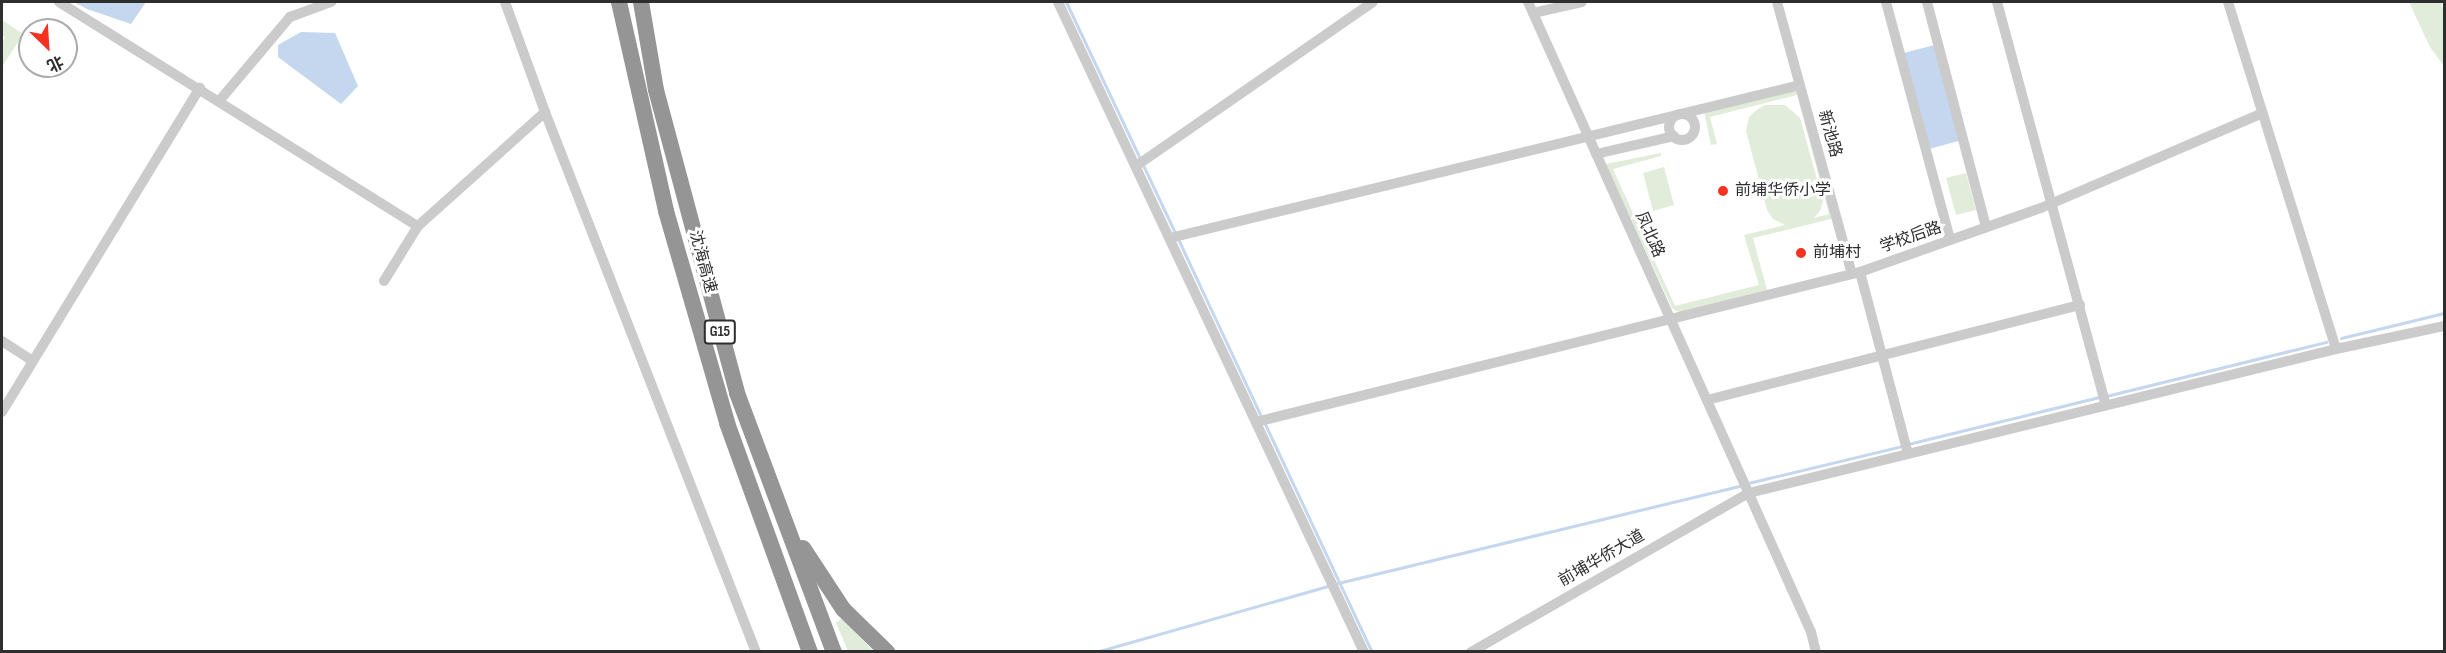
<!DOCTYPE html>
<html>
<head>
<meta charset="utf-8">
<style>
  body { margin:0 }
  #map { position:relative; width:2446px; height:653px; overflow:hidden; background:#fff; font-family:"Sofia Sans Condensed","Noto Sans SC",sans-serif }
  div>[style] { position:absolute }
  .green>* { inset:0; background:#e1edda }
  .water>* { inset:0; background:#c4d7ef }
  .stream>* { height:3px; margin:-1.5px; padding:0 1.5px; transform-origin:1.5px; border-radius:1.5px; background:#c4d7ef }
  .minor>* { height:10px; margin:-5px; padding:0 5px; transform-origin:5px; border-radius:5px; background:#cbcbcb }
  .minor>.ring { margin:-5px; padding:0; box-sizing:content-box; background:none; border:10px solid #cbcbcb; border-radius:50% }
  .highway>* { height:16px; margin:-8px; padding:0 8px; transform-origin:8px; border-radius:8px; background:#959595 }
  .dots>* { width:16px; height:16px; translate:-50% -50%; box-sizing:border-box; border:3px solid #fff; border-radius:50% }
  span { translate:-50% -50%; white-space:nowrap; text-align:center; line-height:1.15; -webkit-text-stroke:6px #fff; paint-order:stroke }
  .shield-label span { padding:2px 4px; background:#fff; border:2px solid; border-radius:4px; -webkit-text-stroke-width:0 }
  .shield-label { font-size:15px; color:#2e2e2e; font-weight:700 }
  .street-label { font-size:16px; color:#2e2e2e }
  .poi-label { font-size:16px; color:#2e2e2e }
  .left { translate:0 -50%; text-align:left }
  .frame { position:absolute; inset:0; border:3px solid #2e2e2e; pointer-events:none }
  .north { position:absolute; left:18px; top:18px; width:60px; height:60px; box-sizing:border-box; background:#fff; border:2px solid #ababab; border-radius:50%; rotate:155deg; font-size:16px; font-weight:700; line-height:24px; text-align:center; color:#2e2e2e }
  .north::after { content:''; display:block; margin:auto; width:21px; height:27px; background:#f53220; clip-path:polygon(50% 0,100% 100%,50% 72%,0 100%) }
</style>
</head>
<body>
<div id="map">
  <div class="green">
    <div style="clip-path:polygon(2409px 2px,2441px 2px,2444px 10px,2444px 66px,2430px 47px)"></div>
    <div style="clip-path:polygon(2px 20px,23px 34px,2px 67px,2px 43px,5px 37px,2px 35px)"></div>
    <div style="clip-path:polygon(1800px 88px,1835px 218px,1753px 238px,1767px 290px,1680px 312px,1676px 311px,1672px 308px,1606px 164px,1661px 153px,1661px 156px,1613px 169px,1675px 306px,1759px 285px,1744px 235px,1785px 225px,1773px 219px,1767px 210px,1746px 131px,1749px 117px,1758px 109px,1765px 105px,1785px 105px,1800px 118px,1823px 201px,1820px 211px,1814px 218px,1829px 214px,1797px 95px,1710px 117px,1717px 144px,1711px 145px,1704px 112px)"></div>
    <div style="clip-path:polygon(1664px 167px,1674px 205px,1653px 211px,1643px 173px)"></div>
    <div style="clip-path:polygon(1966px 173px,1976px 210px,1956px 215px,1946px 178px)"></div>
    <div style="clip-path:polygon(843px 617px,850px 626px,873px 651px,848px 651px,836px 623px)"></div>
  </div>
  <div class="water">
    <div style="clip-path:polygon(74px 2px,146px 2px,131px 24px,87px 9px)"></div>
    <div style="clip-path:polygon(301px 32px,335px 33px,358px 86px,341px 104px,278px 57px,278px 45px)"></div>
    <div style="clip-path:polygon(1938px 44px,1962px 140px,1929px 149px,1904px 53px)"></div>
  </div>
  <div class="stream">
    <div style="left:1066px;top:2px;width:255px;rotate:64.7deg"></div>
    <div style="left:1178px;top:239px;width:198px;rotate:64.9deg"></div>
    <div style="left:2341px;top:338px;width:106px;rotate:-13.6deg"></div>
    <div style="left:2106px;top:396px;width:227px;rotate:-13.8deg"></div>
    <div style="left:1265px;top:424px;width:252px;rotate:64.9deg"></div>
    <div style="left:1908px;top:444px;width:198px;rotate:-13.8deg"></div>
    <div style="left:1748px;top:483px;width:158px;rotate:-13.5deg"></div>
    <div style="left:1338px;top:583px;width:416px;rotate:-13.6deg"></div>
    <div style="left:1096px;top:652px;width:241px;rotate:-15.9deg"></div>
  </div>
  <div class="minor">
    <div style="left:59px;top:2px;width:423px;rotate:32deg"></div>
    <div style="left:505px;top:2px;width:117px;rotate:70deg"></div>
    <div style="left:545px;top:112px;width:580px;rotate:68.66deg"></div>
    <div style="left:1058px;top:2px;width:718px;rotate:64.79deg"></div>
    <div style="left:1528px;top:2px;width:691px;rotate:65.81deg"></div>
    <div style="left:1811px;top:632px;width:21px;rotate:76deg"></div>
    <div style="left:1777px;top:2px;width:282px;rotate:74.6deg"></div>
    <div style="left:1886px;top:2px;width:246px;rotate:74.9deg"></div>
    <div style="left:1927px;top:2px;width:233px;rotate:75.3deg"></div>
    <div style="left:1997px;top:2px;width:417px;rotate:74.9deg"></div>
    <div style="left:2228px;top:2px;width:363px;rotate:72.7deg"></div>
    <div style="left:1533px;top:13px;width:50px;rotate:-12.7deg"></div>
    <div style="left:220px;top:100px;width:109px;rotate:-49.9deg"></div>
    <div style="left:290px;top:17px;width:44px;rotate:-20.1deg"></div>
    <div class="ring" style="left:1669px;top:114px;width:16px;height:16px"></div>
    <div style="left:1596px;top:154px;width:80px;rotate:-13deg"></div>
    <div style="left:1136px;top:166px;width:288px;rotate:-34.7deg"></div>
    <div style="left:1170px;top:238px;width:648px;rotate:-13.65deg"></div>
    <div style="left:1860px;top:272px;width:188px;rotate:75.2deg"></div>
    <div style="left:384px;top:281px;width:65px;rotate:-58.3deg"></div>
    <div style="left:418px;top:226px;width:171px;rotate:-41.9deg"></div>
    <div style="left:2px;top:341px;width:37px;rotate:33deg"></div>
    <div style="left:1707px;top:400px;width:385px;rotate:-14.3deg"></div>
    <div style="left:2px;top:412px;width:380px;rotate:-58.6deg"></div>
    <div style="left:1256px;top:422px;width:622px;rotate:-13.95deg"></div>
    <div style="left:1860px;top:272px;width:192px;rotate:-19.5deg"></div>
    <div style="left:2041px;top:208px;width:241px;rotate:-23.2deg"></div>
    <div style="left:1471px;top:652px;width:320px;rotate:-29.8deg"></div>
    <div style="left:1749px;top:493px;width:604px;rotate:-13.78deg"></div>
    <div style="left:2336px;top:349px;width:110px;rotate:-12deg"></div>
  </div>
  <div class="highway">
    <div style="left:619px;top:2px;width:214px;rotate:77.3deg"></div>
    <div style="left:666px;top:211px;width:221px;rotate:73.9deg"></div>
    <div style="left:727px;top:423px;width:244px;rotate:70.1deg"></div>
    <div style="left:641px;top:2px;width:89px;rotate:80.3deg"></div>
    <div style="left:656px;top:90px;width:314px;rotate:75deg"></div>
    <div style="left:737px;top:393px;width:277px;rotate:69.5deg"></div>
    <div style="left:803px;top:548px;width:73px;rotate:56.7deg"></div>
    <div style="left:843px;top:609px;width:62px;rotate:44.3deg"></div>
  </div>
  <div class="dots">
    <div style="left:1723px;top:191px;background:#f53220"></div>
    <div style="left:1801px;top:253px;background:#f53220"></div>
  </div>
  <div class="shield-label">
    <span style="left:720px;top:332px">G15</span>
  </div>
  <div class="street-label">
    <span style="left:1829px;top:134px;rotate:75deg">新池路</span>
    <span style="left:1649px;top:235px;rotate:66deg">凤北路</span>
    <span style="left:1911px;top:238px;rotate:-19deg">学校后路</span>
    <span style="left:702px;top:262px;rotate:75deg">沈海高速</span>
    <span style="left:1602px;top:559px;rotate:-30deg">前埔华侨大道</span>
  </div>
  <div class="poi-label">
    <span class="left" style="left:1735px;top:191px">前埔华侨小学</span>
    <span class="left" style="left:1813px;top:253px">前埔村</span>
  </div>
  <div class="frame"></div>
  <div class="north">北</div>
</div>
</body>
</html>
